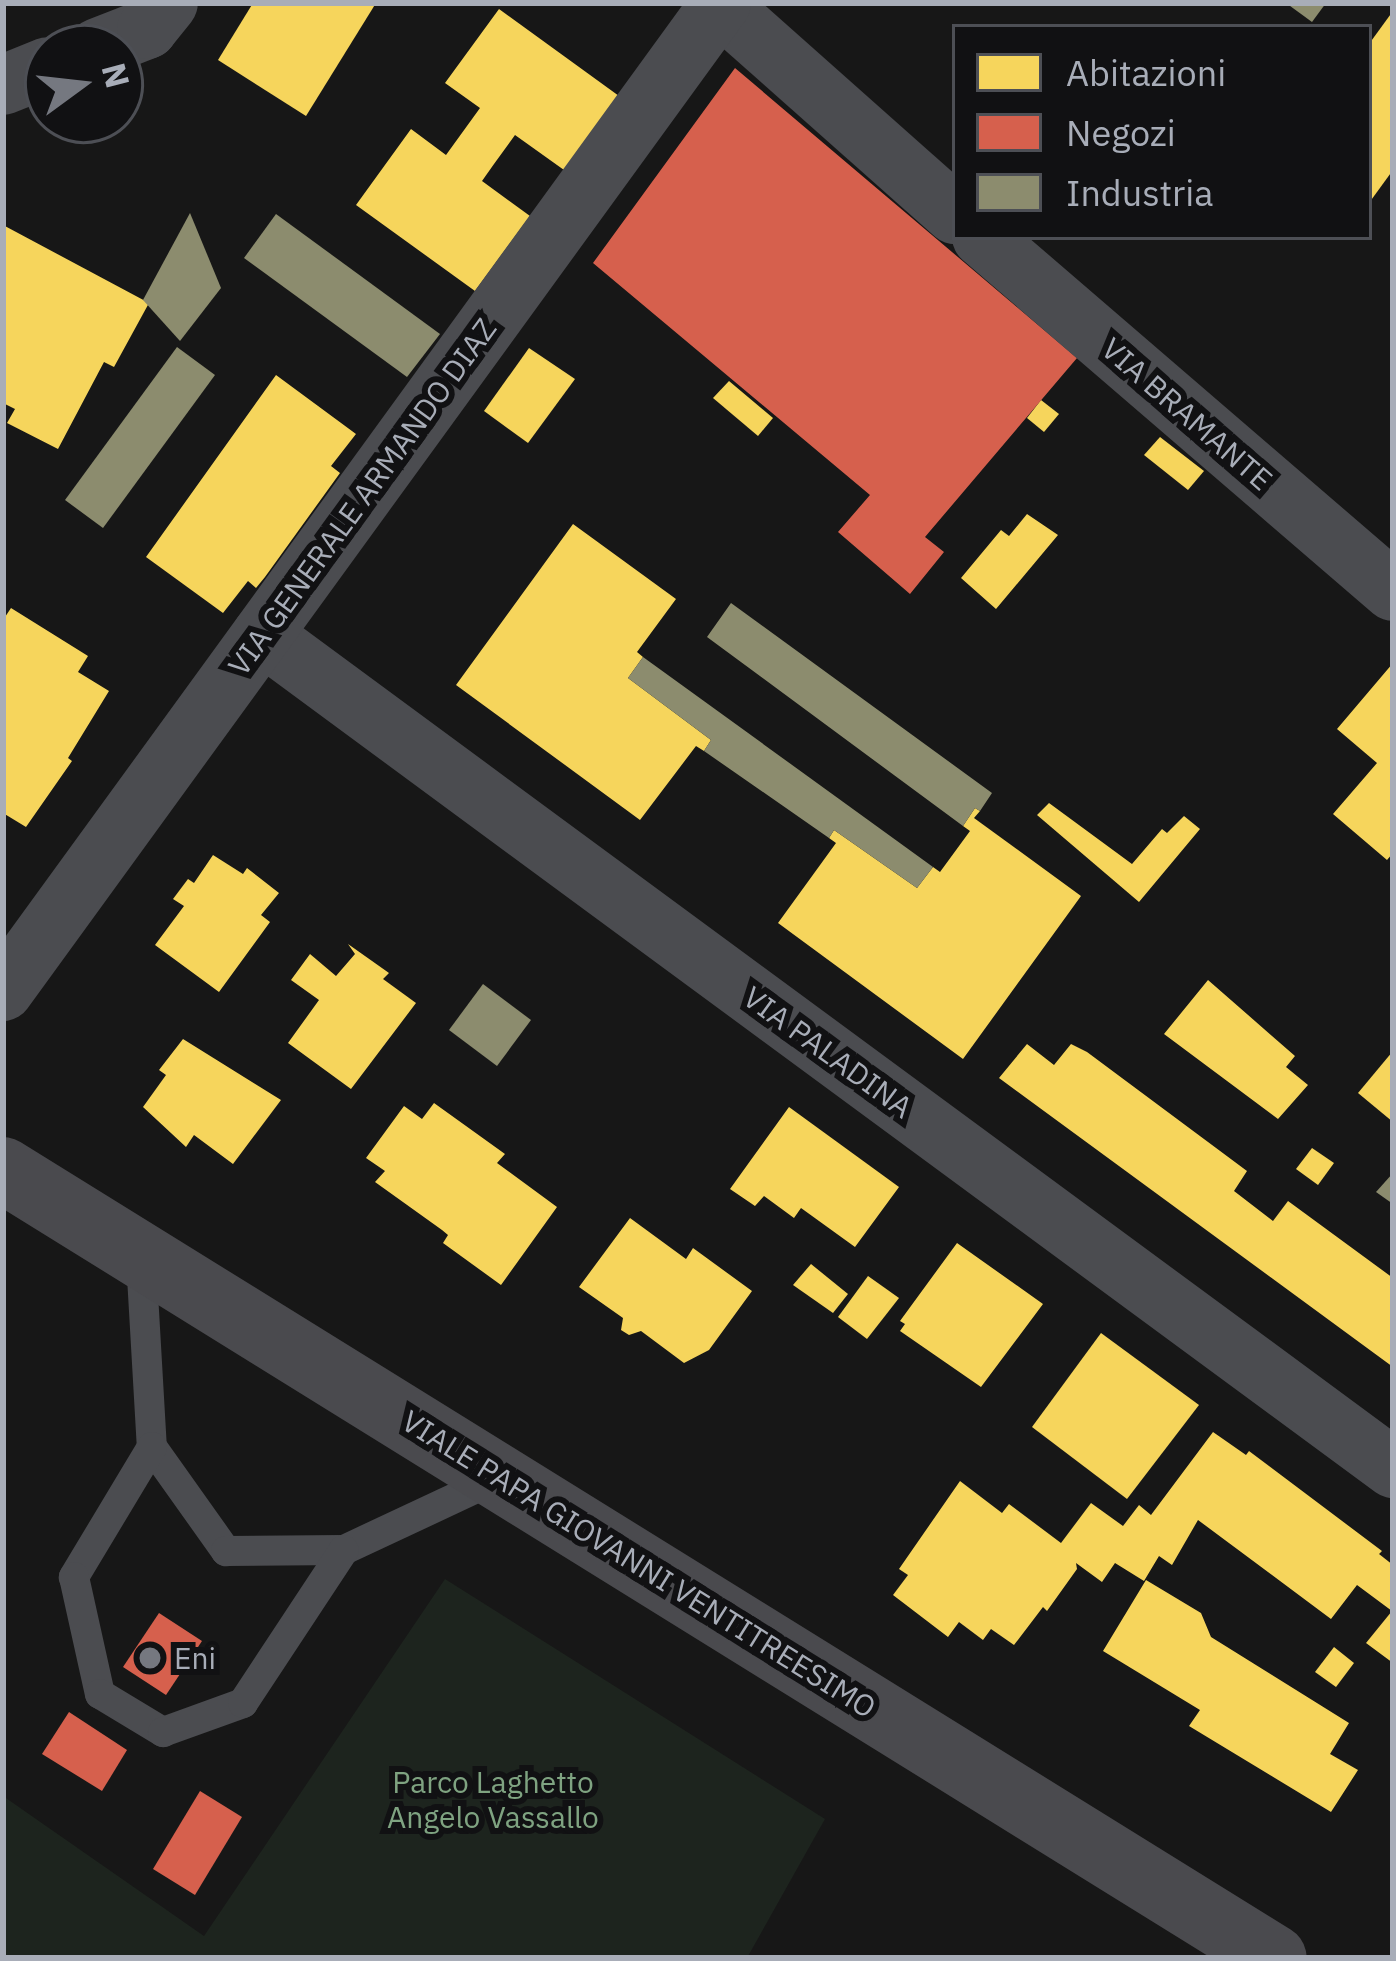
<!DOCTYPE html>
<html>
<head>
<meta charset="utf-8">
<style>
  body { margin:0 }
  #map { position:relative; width:1396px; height:1961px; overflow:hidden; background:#171717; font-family:"IBM Plex Sans",sans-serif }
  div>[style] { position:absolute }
  .green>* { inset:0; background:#1d241e }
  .homes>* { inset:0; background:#f6d55c }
  .shops>* { inset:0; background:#d6604d }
  .industry>* { inset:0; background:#8c8c6e }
  .lane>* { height:30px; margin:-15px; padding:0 15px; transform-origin:15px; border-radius:15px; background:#4b4c50 }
  .street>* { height:60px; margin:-30px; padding:0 30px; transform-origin:30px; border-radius:30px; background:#4b4c50 }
  .secondary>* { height:66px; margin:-33px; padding:0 33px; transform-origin:33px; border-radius:33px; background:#4a4a4e }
  .dots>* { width:33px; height:33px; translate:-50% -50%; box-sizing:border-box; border:6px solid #111113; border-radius:50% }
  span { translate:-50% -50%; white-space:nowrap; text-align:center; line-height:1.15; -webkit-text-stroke:12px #111113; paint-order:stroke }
  .street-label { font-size:30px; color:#a8adb8 }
  .poi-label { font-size:30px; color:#a8adb8 }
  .left { translate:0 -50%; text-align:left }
  .park-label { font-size:30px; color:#7fa381 }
  .frame { position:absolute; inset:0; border:6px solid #a8adb8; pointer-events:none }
  .legend { position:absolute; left:952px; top:24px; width:420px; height:216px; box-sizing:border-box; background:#111113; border:3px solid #4d4f55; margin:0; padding:15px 21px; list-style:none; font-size:36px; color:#a8adb8 }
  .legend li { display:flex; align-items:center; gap:24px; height:60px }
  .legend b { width:60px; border:3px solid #4d4f55 }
  .north { position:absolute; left:24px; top:24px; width:120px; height:120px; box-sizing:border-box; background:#111113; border:3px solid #4d4f55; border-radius:50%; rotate:75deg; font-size:33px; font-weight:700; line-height:48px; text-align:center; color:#a8adb8 }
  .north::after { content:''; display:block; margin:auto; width:42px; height:54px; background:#757880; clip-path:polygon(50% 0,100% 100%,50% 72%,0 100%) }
</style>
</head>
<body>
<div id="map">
  <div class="green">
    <div style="clip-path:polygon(445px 1579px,825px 1819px,747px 1958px,3px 1958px,3px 1796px,204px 1936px)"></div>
  </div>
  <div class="homes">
    <div style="clip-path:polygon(253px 3px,376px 3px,306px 116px,218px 60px)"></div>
    <div style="clip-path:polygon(499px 9px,619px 96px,564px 170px,515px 135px,494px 164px,482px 181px,530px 216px,475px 291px,356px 205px,411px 129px,446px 155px,480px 108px,445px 83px)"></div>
    <div style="clip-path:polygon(1393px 11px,1393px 170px,1369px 203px,1369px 44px)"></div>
    <div style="clip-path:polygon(3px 225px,149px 303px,114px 367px,104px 362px,58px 449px,7px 423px,15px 409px,3px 403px)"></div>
    <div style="clip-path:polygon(529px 348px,575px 379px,528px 443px,484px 411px)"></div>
    <div style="clip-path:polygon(276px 375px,356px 434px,331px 466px,340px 473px,265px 577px,256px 588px,248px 581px,223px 613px,146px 557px)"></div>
    <div style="clip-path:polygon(729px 381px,773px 418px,758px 436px,713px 398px)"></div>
    <div style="clip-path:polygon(1041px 400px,1059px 414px,1044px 432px,1027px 418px)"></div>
    <div style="clip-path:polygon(1160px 437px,1204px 471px,1188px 490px,1144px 455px)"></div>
    <div style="clip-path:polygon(1027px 514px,1058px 535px,996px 609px,961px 578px,1001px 530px,1009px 536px)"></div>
    <div style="clip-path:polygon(573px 524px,676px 599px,637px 652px,643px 657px,628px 678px,711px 740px,704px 751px,696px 746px,640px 820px,456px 685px)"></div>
    <div style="clip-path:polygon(11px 608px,88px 656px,78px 672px,109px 691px,68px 758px,72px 761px,26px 827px,3px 813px,3px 620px)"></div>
    <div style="clip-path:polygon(1393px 663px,1393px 853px,1387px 860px,1333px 814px,1377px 763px,1337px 729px)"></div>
    <div style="clip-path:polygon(1049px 803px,1132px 864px,1162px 829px,1167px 833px,1184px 816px,1200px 829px,1139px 902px,1037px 815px)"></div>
    <div style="clip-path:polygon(975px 808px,980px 811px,974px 818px,1081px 896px,963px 1059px,778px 923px,836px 843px,829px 838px,834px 830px,917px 888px,933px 867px,940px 872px,970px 831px,963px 826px)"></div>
    <div style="clip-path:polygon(213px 855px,243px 874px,247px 868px,279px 893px,261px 915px,270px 922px,219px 992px,155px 945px,184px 906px,173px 899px,188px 879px,194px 883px)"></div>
    <div style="clip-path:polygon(348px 944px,389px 973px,383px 979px,416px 1003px,351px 1089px,288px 1043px,319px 1000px,291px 980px,310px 954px,336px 976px,355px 954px)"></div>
    <div style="clip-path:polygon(1208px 980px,1295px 1056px,1286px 1067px,1308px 1085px,1278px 1119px,1164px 1034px)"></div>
    <div style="clip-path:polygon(183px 1039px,281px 1100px,233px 1164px,194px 1135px,186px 1147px,143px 1107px,166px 1075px,159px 1070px)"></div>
    <div style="clip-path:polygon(1027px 1044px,1054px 1065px,1071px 1044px,1087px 1052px,1247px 1171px,1234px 1191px,1273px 1221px,1288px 1201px,1393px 1278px,1393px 1367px,999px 1078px)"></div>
    <div style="clip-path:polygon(1393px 1051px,1393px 1122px,1358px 1093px)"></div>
    <div style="clip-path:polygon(434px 1103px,505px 1154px,497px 1163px,557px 1207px,501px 1285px,443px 1243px,448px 1235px,442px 1230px,375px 1182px,385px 1171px,366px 1158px,404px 1106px,422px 1119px)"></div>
    <div style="clip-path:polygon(789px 1107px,899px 1187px,855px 1247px,801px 1208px,794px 1218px,764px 1196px,755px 1206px,730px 1189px)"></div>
    <div style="clip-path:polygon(1312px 1148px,1334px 1163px,1318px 1185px,1296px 1169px)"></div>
    <div style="clip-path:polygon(630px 1218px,686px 1259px,693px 1248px,752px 1291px,709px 1350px,684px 1363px,641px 1331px,629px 1335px,621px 1330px,623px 1318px,579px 1287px)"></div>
    <div style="clip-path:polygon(957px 1243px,1043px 1304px,981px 1387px,900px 1331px,905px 1324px,900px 1321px)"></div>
    <div style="clip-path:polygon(811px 1264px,848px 1294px,833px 1313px,793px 1285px)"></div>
    <div style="clip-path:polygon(868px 1276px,899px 1298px,867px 1339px,838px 1317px)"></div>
    <div style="clip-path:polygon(1101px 1333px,1199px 1405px,1127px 1499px,1032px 1427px)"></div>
    <div style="clip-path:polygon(1213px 1432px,1246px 1455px,1249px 1451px,1382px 1551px,1379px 1554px,1393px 1565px,1393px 1663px,1366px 1643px,1392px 1611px,1357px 1585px,1331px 1619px,1198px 1520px,1172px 1565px,1159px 1556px,1144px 1581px,1115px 1563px,1102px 1582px,1076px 1563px,1077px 1569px,1047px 1611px,1043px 1607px,1014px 1645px,991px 1629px,983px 1640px,959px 1622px,948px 1637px,893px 1595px,908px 1575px,899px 1569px,960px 1481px,1002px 1513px,1009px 1504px,1061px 1543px,1091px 1503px,1123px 1526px,1139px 1505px,1151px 1515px)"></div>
    <div style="clip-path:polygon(1146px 1580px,1201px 1613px,1211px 1637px,1349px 1723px,1330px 1754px,1358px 1770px,1331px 1812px,1189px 1726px,1200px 1710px,1103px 1651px)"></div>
    <div style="clip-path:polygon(1334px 1647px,1354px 1663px,1336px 1687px,1315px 1672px)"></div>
  </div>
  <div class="shops">
    <div style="clip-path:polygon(735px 68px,1077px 358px,925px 537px,944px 552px,910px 594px,838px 532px,870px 495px,593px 263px)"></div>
    <div style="clip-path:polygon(159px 1613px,202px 1641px,166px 1695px,123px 1667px)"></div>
    <div style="clip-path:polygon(69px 1712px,127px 1750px,102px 1791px,42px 1754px)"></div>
    <div style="clip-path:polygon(200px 1791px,242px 1817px,195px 1895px,153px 1869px)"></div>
  </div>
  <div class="industry">
    <div style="clip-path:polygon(1286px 3px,1326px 3px,1312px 22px)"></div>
    <div style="clip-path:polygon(190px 213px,221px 288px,180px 341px,143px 300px)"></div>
    <div style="clip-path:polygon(276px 214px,440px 334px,407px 377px,244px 258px)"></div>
    <div style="clip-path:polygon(177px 347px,215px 375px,103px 528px,65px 500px)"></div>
    <div style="clip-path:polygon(731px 603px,992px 793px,980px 811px,975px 808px,963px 826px,707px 637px)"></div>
    <div style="clip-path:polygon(643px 657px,933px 867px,917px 888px,834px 830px,829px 838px,704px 751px,711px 740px,628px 678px)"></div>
    <div style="clip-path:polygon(483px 984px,531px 1020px,497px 1066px,449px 1030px)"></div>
    <div style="clip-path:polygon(1393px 1173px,1393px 1204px,1376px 1192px)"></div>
  </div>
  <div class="lane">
    <div style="left:141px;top:1259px;width:188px;rotate:86.7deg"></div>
    <div style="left:152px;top:1447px;width:128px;rotate:54.6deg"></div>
    <div style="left:226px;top:1551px;width:118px;rotate:-0.5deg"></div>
    <div style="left:344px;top:1550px;width:172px;rotate:-25.1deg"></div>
    <div style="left:152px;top:1447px;width:152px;rotate:121deg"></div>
    <div style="left:74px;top:1577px;width:120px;rotate:77.5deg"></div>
    <div style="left:100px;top:1694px;width:74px;rotate:31.1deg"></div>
    <div style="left:163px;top:1732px;width:85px;rotate:-19.9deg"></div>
    <div style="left:243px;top:1703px;width:183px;rotate:-56.6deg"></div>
  </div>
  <div class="street">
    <div style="left:717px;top:3px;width:318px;rotate:41.6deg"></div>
    <div style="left:98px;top:48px;width:53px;rotate:-21.2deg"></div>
    <div style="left:147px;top:29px;width:33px;rotate:-51deg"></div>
    <div style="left:3px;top:85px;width:48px;rotate:-21.8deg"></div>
    <div style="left:982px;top:237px;width:542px;rotate:40.74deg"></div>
    <div style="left:262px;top:635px;width:1405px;rotate:36.37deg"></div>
    <div style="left:3px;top:991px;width:1221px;rotate:-53.99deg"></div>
  </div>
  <div class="secondary">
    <div style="left:3px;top:1170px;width:1495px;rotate:31.8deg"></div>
  </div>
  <div class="dots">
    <div style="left:150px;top:1658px;background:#757880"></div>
  </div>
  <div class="street-label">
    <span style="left:1187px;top:414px;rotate:41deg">VIA BRAMANTE</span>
    <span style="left:362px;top:497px;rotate:-54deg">VIA GENERALE ARMANDO DIAZ</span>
    <span style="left:828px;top:1052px;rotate:36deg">VIA PALADINA</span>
    <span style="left:639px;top:1564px;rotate:32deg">VIALE PAPA GIOVANNI VENTITREESIMO</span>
  </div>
  <div class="poi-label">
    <span class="left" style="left:174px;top:1658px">Eni</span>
  </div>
  <div class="park-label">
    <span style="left:493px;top:1799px">Parco Laghetto<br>Angelo Vassallo</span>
  </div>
  <div class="frame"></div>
  <ul class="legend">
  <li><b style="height:33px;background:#f6d55c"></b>Abitazioni</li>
  <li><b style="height:33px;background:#d6604d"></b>Negozi</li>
  <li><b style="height:33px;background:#8c8c6e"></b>Industria</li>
  </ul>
  <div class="north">N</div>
</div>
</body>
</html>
